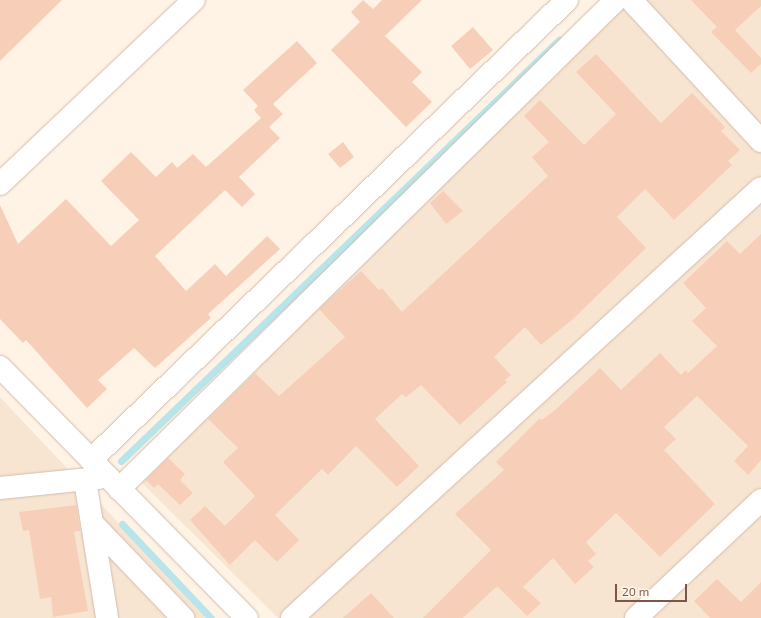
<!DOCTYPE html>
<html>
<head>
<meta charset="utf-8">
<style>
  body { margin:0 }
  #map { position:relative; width:761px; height:618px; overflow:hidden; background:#fff3e5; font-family:"Exo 2",sans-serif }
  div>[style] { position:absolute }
  .residential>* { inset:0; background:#f7e5d2 }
  .stream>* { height:7px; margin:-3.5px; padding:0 3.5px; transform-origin:3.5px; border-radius:3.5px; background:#b7e5eb }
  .building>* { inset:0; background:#f7cfb9 }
  .roads { filter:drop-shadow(0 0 1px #d4bcac) drop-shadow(0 0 1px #d4bcac) }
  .street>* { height:22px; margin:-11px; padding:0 11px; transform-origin:11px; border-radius:11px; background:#fff }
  span { translate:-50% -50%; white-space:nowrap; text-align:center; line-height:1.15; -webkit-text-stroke:3px #fff7ed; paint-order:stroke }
  .scale { position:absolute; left:615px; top:584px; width:72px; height:18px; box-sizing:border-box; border:2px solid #7b5747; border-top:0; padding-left:5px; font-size:12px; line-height:14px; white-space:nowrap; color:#7b5747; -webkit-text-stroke:3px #fff7ed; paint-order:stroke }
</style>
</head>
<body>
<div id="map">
  <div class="residential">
    <div style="clip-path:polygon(623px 0,761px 0,761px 618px,278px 618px,131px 472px)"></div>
    <div style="clip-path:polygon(0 397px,208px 618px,0 618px)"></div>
  </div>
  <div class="stream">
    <div style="left:121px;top:461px;width:608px;rotate:-43.87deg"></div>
    <div style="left:122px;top:524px;width:129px;rotate:46.6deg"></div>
  </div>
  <div class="building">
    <div style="clip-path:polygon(0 0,62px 0,0 61px)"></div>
    <div style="clip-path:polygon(363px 0,373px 9px,382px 0,422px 0,385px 36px,422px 72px,412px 82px,432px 102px,406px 127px,331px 50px,360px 22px,351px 12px)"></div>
    <div style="clip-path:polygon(691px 0,761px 0,761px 6px,735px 30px,761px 58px,761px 64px,751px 73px,711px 32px,717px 27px)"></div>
    <div style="clip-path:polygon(473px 27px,493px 50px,470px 69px,451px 46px)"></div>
    <div style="clip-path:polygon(297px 41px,317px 63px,273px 104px,283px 114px,269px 127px,280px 138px,239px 177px,255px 194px,242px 207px,225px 190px,155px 256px,186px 291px,215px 264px,226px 276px,267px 236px,280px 249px,208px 314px,211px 318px,155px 368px,134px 348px,98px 380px,107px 389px,87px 408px,26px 340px,23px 343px,0 319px,0 205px,18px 244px,66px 199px,111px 246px,139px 220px,101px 181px,131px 152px,156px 177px,172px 162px,177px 168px,193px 154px,206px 167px,261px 118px,254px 110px,258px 106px,243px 90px)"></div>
    <div style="clip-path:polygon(596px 54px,661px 123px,692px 93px,725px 127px,721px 131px,740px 150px,728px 161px,732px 165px,674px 220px,645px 189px,617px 217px,646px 248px,573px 319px,541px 345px,525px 327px,494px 357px,511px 375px,505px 380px,507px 382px,460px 425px,421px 385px,406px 397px,402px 394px,375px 419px,419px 466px,397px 487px,356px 446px,328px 475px,322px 469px,275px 515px,299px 540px,277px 562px,255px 540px,230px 565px,190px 520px,205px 506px,225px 526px,255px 496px,223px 462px,238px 448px,208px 419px,255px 373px,279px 396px,345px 337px,319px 309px,361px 271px,379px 290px,382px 288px,402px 312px,548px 176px,532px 157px,549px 142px,524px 116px,540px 100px,584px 145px,616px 114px,576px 72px)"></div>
    <div style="clip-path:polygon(343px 142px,354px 157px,340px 168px,328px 154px)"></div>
    <div style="clip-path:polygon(443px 191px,463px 211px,446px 224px,430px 203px)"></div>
    <div style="clip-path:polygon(761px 234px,761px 460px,748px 475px,734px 461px,748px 446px,697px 396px,664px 427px,676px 439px,664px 450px,715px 504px,660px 557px,616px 513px,586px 542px,596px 554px,588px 561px,594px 567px,575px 584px,553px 558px,523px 587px,541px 603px,527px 616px,498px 587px,495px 588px,463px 618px,423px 618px,491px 550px,455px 514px,504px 470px,496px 462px,540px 418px,542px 420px,555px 410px,600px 368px,621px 390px,660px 353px,681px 375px,686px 370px,688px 373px,717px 346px,692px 321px,706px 308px,683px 283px,727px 241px,740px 254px)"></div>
    <div style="clip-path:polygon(168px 458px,185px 474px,180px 480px,193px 493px,180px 505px,158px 484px,154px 488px,146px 480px)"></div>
    <div style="clip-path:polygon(76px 505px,80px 531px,74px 532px,88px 611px,53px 617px,51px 597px,40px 599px,29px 530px,23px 531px,19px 512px)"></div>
    <div style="clip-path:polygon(717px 579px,741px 602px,761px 582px,761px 618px,710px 618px,694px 601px)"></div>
    <div style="clip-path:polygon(371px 593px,394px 618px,343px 618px)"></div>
  </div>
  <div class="roads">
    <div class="street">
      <div style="left:631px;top:0;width:192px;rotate:47.3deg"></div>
      <div style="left:0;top:184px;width:267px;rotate:-43.5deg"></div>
      <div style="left:0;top:367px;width:352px;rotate:45.5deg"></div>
      <div style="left:91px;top:460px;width:662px;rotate:-44.02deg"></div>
      <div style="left:85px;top:480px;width:140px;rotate:80.9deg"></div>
      <div style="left:0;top:488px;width:100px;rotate:-5.8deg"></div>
      <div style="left:119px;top:489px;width:697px;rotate:-44.54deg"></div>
      <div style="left:92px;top:523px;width:132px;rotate:46.2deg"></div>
      <div style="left:292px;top:618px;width:636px;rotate:-42.52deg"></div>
      <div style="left:636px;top:618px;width:172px;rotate:-43.3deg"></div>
    </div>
  </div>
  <div class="scale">20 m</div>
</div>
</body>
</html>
